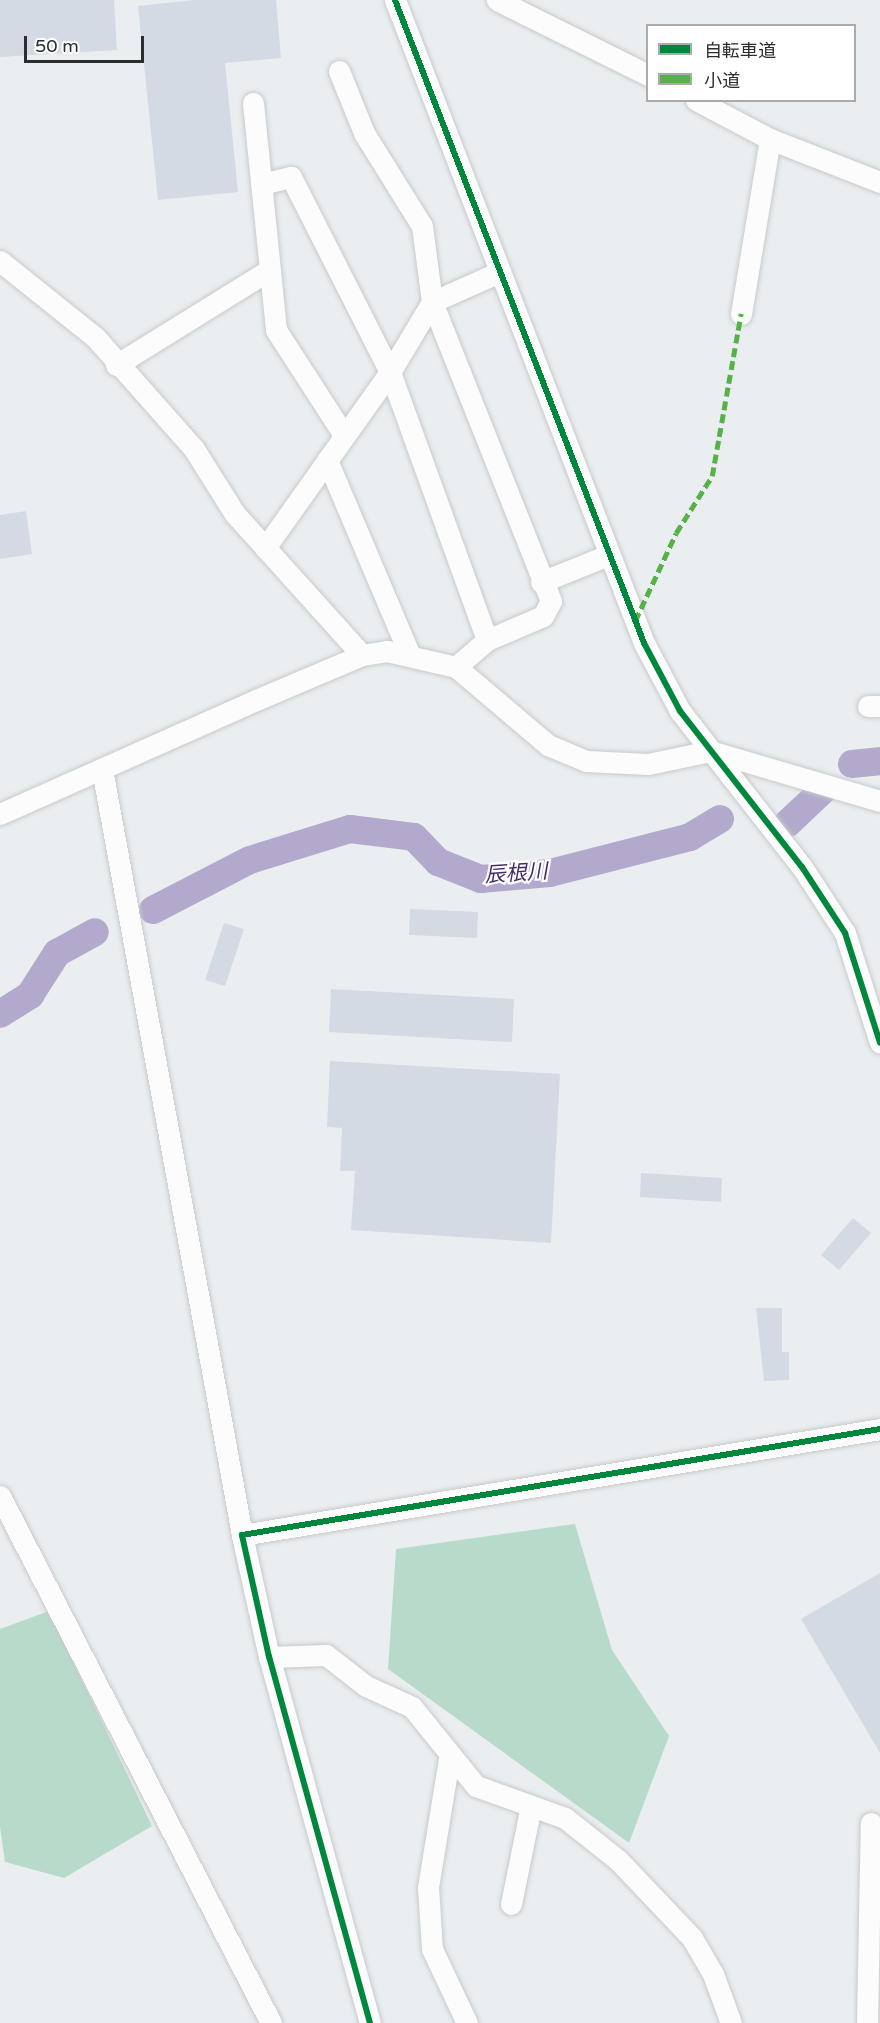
<!DOCTYPE html>
<html>
<head>
<meta charset="utf-8">
<style>
  body { margin:0 }
  #map { position:relative; width:880px; height:2023px; overflow:hidden; background:#ebeef0; font-family:"Varela Round","Noto Sans JP",sans-serif }
  div>[style] { position:absolute }
  .forest>* { inset:0; background:#b8dacb }
  .river>* { height:28px; margin:-14px; padding:0 14px; transform-origin:14px; border-radius:14px; background:#b2a9cc }
  .building>* { inset:0; background:#d4dae3 }
  .roads { filter:drop-shadow(0 0 2px #c7cacc) drop-shadow(0 0 2px #c7cacc) }
  .minor>* { height:21px; margin:-10.5px; padding:0 10.5px; transform-origin:10.5px; border-radius:10.5px; background:#fcfcfd }
  .quiet>* { height:4.5px; margin-top:-2.25px; transform-origin:0; background:repeating-linear-gradient(90deg,#56b246 0 9px,transparent 0 13.5px) }
  .cycleway>* { height:6px; margin:-3px; padding:0 3px; transform-origin:3px; border-radius:3px; background:#00873e }
  span { translate:-50% -50%; white-space:nowrap; text-align:center; line-height:1.15; -webkit-text-stroke:4.5px #fff; paint-order:stroke }
  .water-label { font-size:21px; color:#432b69; font-style:italic }
  .legend { position:absolute; left:646px; top:24px; width:210px; height:78px; box-sizing:border-box; background:#fff; border:2px solid #aaabac; margin:0; padding:8px 10px; list-style:none; font-size:18px; color:#2b2e2f }
  .legend li { display:flex; align-items:center; gap:12px; height:30px }
  .legend b { width:30px; border:2px solid #aaabac }
  .scale { position:absolute; left:24px; top:36px; width:120px; height:27px; box-sizing:border-box; border:3px solid #2b2e2f; border-top:0; padding-left:8px; font-size:18px; line-height:21px; white-space:nowrap; color:#2b2e2f; -webkit-text-stroke:4px #fff; paint-order:stroke }
</style>
</head>
<body>
<div id="map">
  <div class="forest">
    <div style="clip-path:polygon(575px 1524px,612px 1650px,669px 1736px,629px 1843px,388px 1669px,396px 1549px)"></div>
    <div style="clip-path:polygon(49px 1611px,152px 1826px,64px 1878px,5px 1862px,0 1827px,0 1629px)"></div>
  </div>
  <div class="river">
    <div style="left:852px;top:764px;width:28px;rotate:-6deg"></div>
    <div style="left:788px;top:823px;width:48px;rotate:-43.3deg"></div>
    <div style="left:153px;top:910px;width:109px;rotate:-27.3deg"></div>
    <div style="left:250px;top:860px;width:105px;rotate:-17.2deg"></div>
    <div style="left:350px;top:829px;width:64px;rotate:7.1deg"></div>
    <div style="left:414px;top:837px;width:35px;rotate:46deg"></div>
    <div style="left:438px;top:862px;width:46px;rotate:21.6deg"></div>
    <div style="left:481px;top:879px;width:69px;rotate:-5deg"></div>
    <div style="left:550px;top:873px;width:145px;rotate:-14.4deg"></div>
    <div style="left:690px;top:837px;width:35px;rotate:-31deg"></div>
    <div style="left:0;top:1014px;width:36px;rotate:-32deg"></div>
    <div style="left:30px;top:995px;width:50px;rotate:-57.3deg"></div>
    <div style="left:57px;top:953px;width:43px;rotate:-28.9deg"></div>
  </div>
  <div class="building">
    <div style="clip-path:polygon(0 0,114px 0,117px 50px,0 57px)"></div>
    <div style="clip-path:polygon(194px 0,276px 0,281px 58px,225px 63px,238px 192px,158px 200px,138px 6px)"></div>
    <div style="clip-path:polygon(26px 511px,32px 554px,0 559px,0 515px)"></div>
    <div style="clip-path:polygon(410px 909px,478px 912px,477px 938px,409px 935px)"></div>
    <div style="clip-path:polygon(224px 923px,244px 929px,225px 986px,205px 980px)"></div>
    <div style="clip-path:polygon(331px 989px,514px 999px,512px 1042px,329px 1032px)"></div>
    <div style="clip-path:polygon(330px 1061px,560px 1074px,551px 1243px,351px 1230px,355px 1171px,340px 1171px,342px 1128px,327px 1127px)"></div>
    <div style="clip-path:polygon(641px 1173px,722px 1178px,721px 1202px,640px 1197px)"></div>
    <div style="clip-path:polygon(853px 1218px,871px 1233px,839px 1270px,821px 1255px)"></div>
    <div style="clip-path:polygon(756px 1308px,782px 1308px,782px 1352px,789px 1352px,789px 1380px,764px 1381px)"></div>
    <div style="clip-path:polygon(880px 1573px,880px 1753px,801px 1619px)"></div>
  </div>
  <div class="roads">
    <div class="minor">
      <div style="left:395px;top:0;width:690px;rotate:68.83deg"></div>
      <div style="left:644px;top:643px;width:77px;rotate:62.1deg"></div>
      <div style="left:680px;top:711px;width:198px;rotate:52deg"></div>
      <div style="left:802px;top:867px;width:79px;rotate:56.9deg"></div>
      <div style="left:845px;top:933px;width:115px;rotate:72.3deg"></div>
      <div style="left:497px;top:0;width:169px;rotate:26.4deg"></div>
      <div style="left:339px;top:71px;width:67px;rotate:68deg"></div>
      <div style="left:364px;top:133px;width:110px;rotate:58.1deg"></div>
      <div style="left:422px;top:226px;width:77px;rotate:82.5deg"></div>
      <div style="left:432px;top:302px;width:322px;rotate:68.3deg"></div>
      <div style="left:551px;top:601px;width:17px;rotate:118deg"></div>
      <div style="left:543px;top:616px;width:61px;rotate:156.8deg"></div>
      <div style="left:487px;top:640px;width:41px;rotate:138.9deg"></div>
      <div style="left:696px;top:100px;width:84px;rotate:27.8deg"></div>
      <div style="left:770px;top:139px;width:118px;rotate:21.4deg"></div>
      <div style="left:253px;top:103px;width:228px;rotate:84.2deg"></div>
      <div style="left:276px;top:330px;width:125px;rotate:57.1deg"></div>
      <div style="left:262px;top:184px;width:30px;rotate:-14deg"></div>
      <div style="left:291px;top:177px;width:219px;rotate:63.1deg"></div>
      <div style="left:390px;top:372px;width:285px;rotate:70.1deg"></div>
      <div style="left:0;top:261px;width:122px;rotate:38.7deg"></div>
      <div style="left:95px;top:337px;width:149px;rotate:48.5deg"></div>
      <div style="left:194px;top:449px;width:77px;rotate:57.8deg"></div>
      <div style="left:235px;top:514px;width:190px;rotate:48deg"></div>
      <div style="left:741px;top:314px;width:177px;rotate:-80.6deg"></div>
      <div style="left:116px;top:365px;width:180px;rotate:-31.8deg"></div>
      <div style="left:327px;top:460px;width:210px;rotate:67deg"></div>
      <div style="left:265px;top:548px;width:216px;rotate:-54.6deg"></div>
      <div style="left:390px;top:372px;width:82px;rotate:-59deg"></div>
      <div style="left:432px;top:302px;width:71px;rotate:-24deg"></div>
      <div style="left:541px;top:582px;width:70px;rotate:-21.8deg"></div>
      <div style="left:868px;top:706px;width:12px"></div>
      <div style="left:102px;top:769px;width:779px;rotate:79.64deg"></div>
      <div style="left:0;top:814px;width:280px;rotate:-24deg"></div>
      <div style="left:256px;top:700px;width:115px;rotate:-23deg"></div>
      <div style="left:362px;top:655px;width:25px;rotate:-9deg"></div>
      <div style="left:387px;top:651px;width:71px;rotate:13.1deg"></div>
      <div style="left:456px;top:667px;width:121px;rotate:40.3deg"></div>
      <div style="left:548px;top:745px;width:41px;rotate:22.8deg"></div>
      <div style="left:586px;top:761px;width:62px;rotate:2.8deg"></div>
      <div style="left:648px;top:764px;width:63px;rotate:-11.8deg"></div>
      <div style="left:710px;top:751px;width:177px;rotate:16.4deg"></div>
      <div style="left:0;top:1496px;width:593px;rotate:62.79deg"></div>
      <div style="left:269px;top:1657px;width:57px;rotate:-2deg"></div>
      <div style="left:326px;top:1655px;width:51px;rotate:37.8deg"></div>
      <div style="left:366px;top:1686px;width:51px;rotate:24.5deg"></div>
      <div style="left:412px;top:1707px;width:102px;rotate:51deg"></div>
      <div style="left:476px;top:1786px;width:95px;rotate:19.8deg"></div>
      <div style="left:565px;top:1818px;width:68px;rotate:38.4deg"></div>
      <div style="left:618px;top:1860px;width:108px;rotate:46.5deg"></div>
      <div style="left:692px;top:1938px;width:42px;rotate:59.7deg"></div>
      <div style="left:713px;top:1974px;width:52px;rotate:69.8deg"></div>
      <div style="left:449px;top:1759px;width:130px;rotate:99.3deg"></div>
      <div style="left:428px;top:1887px;width:62px;rotate:86.3deg"></div>
      <div style="left:432px;top:1949px;width:82px;rotate:64.7deg"></div>
      <div style="left:511px;top:1904px;width:100px;rotate:-78.5deg"></div>
      <div style="left:370px;top:2023px;width:380px;rotate:-105.4deg"></div>
      <div style="left:269px;top:1657px;width:125px;rotate:-102.5deg"></div>
      <div style="left:242px;top:1535px;width:647px;rotate:-9.43deg"></div>
      <div style="left:867px;top:2023px;width:200px;rotate:-88.9deg"></div>
    </div>
  </div>
  <div class="quiet">
    <div style="left:635px;top:621px;width:97px;rotate:-65deg"></div>
    <div style="left:676px;top:533px;width:67px;rotate:-57.7deg"></div>
    <div style="left:712px;top:476px;width:165px;rotate:-79.9deg"></div>
  </div>
  <div class="cycleway">
    <div style="left:395px;top:0;width:690px;rotate:68.83deg"></div>
    <div style="left:644px;top:643px;width:77px;rotate:62.1deg"></div>
    <div style="left:680px;top:711px;width:198px;rotate:52deg"></div>
    <div style="left:802px;top:867px;width:79px;rotate:56.9deg"></div>
    <div style="left:845px;top:933px;width:115px;rotate:72.3deg"></div>
    <div style="left:370px;top:2023px;width:380px;rotate:-105.4deg"></div>
    <div style="left:269px;top:1657px;width:125px;rotate:-102.5deg"></div>
    <div style="left:242px;top:1535px;width:647px;rotate:-9.43deg"></div>
  </div>
  <div class="water-label">
    <span style="left:516px;top:874px;rotate:-4deg">辰根川</span>
  </div>
  <ul class="legend">
  <li><b style="height:8px;background:#00873e"></b>自転車道</li>
  <li><b style="height:8px;background:#56b246"></b>小道</li>
  </ul>
  <div class="scale">50 m</div>
</div>
</body>
</html>
